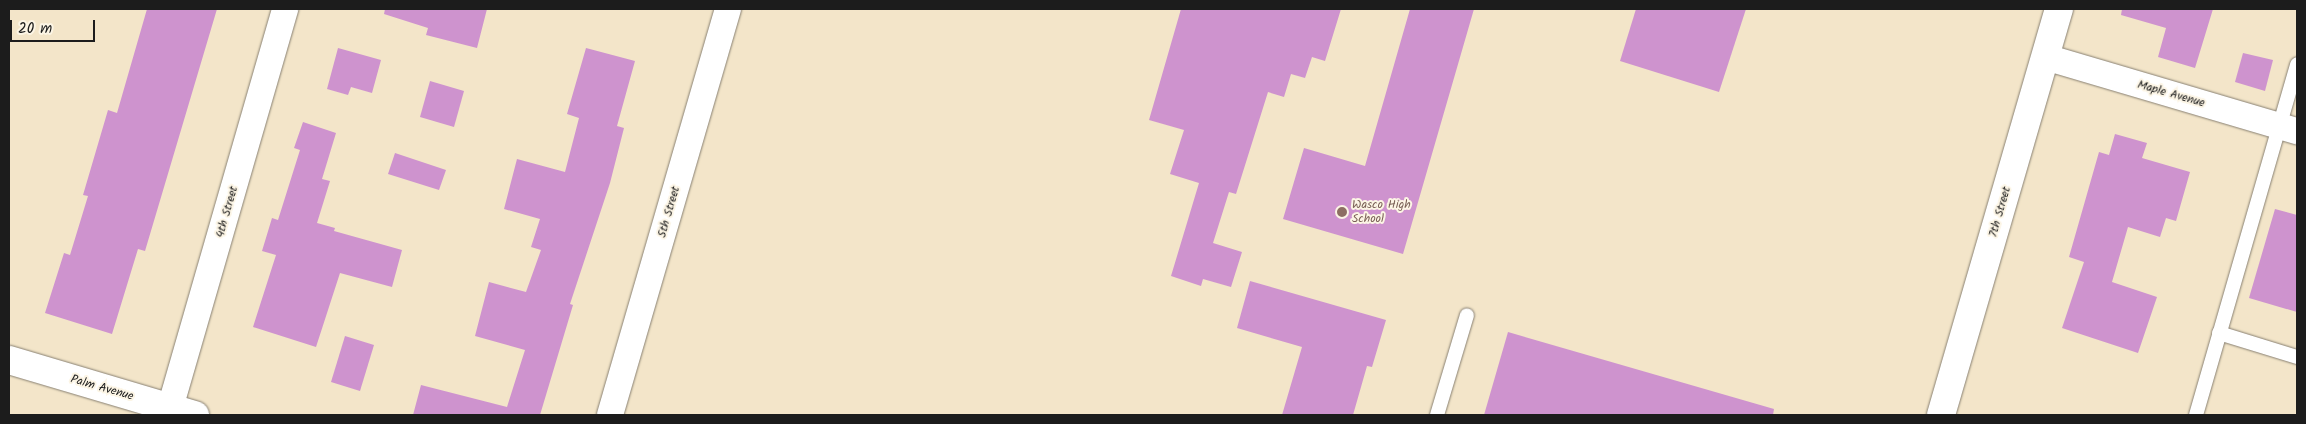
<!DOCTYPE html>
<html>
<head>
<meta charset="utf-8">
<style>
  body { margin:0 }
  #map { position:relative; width:2306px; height:424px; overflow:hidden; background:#f3e5c9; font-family:Kalam,sans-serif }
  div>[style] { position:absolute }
  .building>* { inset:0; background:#ce93ce }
  .roads { filter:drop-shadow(0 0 1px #888072) drop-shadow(0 0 1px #888072) }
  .service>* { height:14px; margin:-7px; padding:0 7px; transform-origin:7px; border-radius:7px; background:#fff }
  .minor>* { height:26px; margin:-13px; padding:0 13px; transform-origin:13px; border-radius:13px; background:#fff }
  .tertiary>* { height:28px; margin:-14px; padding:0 14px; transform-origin:14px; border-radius:14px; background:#fff }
  .secondary>* { height:28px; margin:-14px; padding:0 14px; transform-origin:14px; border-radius:14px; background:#fff }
  .dots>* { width:14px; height:14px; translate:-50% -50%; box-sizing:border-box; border:2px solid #fcf5e5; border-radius:50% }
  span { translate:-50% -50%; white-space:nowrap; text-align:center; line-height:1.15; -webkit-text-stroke:4px #fcf5e5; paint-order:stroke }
  .street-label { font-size:12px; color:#1c1c1c }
  .education-label { font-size:12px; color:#785e54 }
  .left { translate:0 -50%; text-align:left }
  .frame { position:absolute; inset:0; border:10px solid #1c1c1c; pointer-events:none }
  .scale { position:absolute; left:10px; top:20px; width:85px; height:22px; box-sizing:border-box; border:2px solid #1c1c1c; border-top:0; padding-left:6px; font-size:15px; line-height:18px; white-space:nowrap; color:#1c1c1c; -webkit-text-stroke:4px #fcf5e5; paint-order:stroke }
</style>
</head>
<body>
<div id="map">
  <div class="building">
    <div style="clip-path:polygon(147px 9px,217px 9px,145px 251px,138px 249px,112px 334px,45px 313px,64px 253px,70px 255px,88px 196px,83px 195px,108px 110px,117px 113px)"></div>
    <div style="clip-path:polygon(385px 9px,487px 9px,477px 48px,426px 35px,428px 28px,384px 14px)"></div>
    <div style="clip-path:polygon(1181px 9px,1341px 9px,1325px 61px,1312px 57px,1305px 78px,1291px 74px,1284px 97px,1268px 92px,1236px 194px,1229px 192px,1213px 243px,1242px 252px,1231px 287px,1203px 279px,1201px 286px,1171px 276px,1199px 183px,1170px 174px,1184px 130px,1149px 120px)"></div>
    <div style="clip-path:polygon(1410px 9px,1474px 9px,1403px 254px,1283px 219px,1304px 148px,1365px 166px)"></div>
    <div style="clip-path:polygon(1636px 9px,1746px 9px,1719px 92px,1620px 61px)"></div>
    <div style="clip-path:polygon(2122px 9px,2213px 9px,2195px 68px,2158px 57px,2166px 28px,2121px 15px)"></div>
    <div style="clip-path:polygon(338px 48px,381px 60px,372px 93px,351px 87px,348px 95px,327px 89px)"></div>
    <div style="clip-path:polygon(586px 48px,635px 61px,617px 126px,624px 128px,610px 183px,570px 304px,573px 305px,540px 415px,413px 415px,421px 385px,507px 407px,525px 350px,475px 336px,489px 282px,526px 292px,541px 250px,531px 247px,540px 219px,504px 209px,517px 159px,565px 172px,579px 118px,567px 114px)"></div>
    <div style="clip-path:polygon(2243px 53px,2273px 60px,2265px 91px,2235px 82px)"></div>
    <div style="clip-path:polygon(430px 81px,464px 91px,454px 127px,420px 117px)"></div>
    <div style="clip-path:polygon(303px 122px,336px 133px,322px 179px,330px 181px,317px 223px,335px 228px,334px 231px,402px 250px,392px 287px,340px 273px,316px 347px,253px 327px,276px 255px,262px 251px,272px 218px,278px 220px,300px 150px,294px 148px)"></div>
    <div style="clip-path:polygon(2115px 134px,2147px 143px,2142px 158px,2190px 172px,2176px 221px,2166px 218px,2160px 237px,2128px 227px,2112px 282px,2157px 297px,2138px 353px,2062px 328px,2084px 262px,2069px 257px,2099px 152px,2109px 155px)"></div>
    <div style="clip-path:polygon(395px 153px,446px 170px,439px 190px,388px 174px)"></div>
    <div style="clip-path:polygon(2275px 209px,2297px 215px,2297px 312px,2249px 298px)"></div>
    <div style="clip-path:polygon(1250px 281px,1386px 320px,1372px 367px,1367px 366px,1353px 415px,1282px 415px,1302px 347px,1237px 328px)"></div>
    <div style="clip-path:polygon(1508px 332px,1774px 409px,1773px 415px,1484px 415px)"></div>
    <div style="clip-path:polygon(345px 336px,374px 345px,360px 391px,331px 382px)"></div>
  </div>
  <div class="roads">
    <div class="service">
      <div style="left:2219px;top:333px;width:82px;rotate:17.1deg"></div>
      <div style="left:1437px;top:415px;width:104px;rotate:-73.3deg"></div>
      <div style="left:2196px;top:415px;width:365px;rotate:-73.9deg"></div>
    </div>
    <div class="minor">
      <div style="left:2045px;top:57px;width:263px;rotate:16.4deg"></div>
      <div style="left:168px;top:415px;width:423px;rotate:-73.9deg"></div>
      <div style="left:610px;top:415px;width:423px;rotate:-73.8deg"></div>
    </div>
    <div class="tertiary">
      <div style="left:1941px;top:415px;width:423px;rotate:-73.8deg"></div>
    </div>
    <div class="secondary">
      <div style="left:9px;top:360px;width:194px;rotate:16.5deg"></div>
    </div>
  </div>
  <div class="dots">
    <div style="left:1342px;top:212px;background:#8d6e63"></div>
  </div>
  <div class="street-label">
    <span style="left:2171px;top:94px;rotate:16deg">Maple Avenue</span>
    <span style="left:227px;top:212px;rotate:-74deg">4th Street</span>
    <span style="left:669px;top:212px;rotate:-74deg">5th Street</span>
    <span style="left:2000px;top:212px;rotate:-74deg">7th Street</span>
    <span style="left:102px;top:388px;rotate:16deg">Palm Avenue</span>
  </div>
  <div class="education-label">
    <span class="left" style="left:1352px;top:212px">Wasco High<br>School</span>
  </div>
  <div class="frame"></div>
  <div class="scale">20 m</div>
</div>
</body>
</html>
